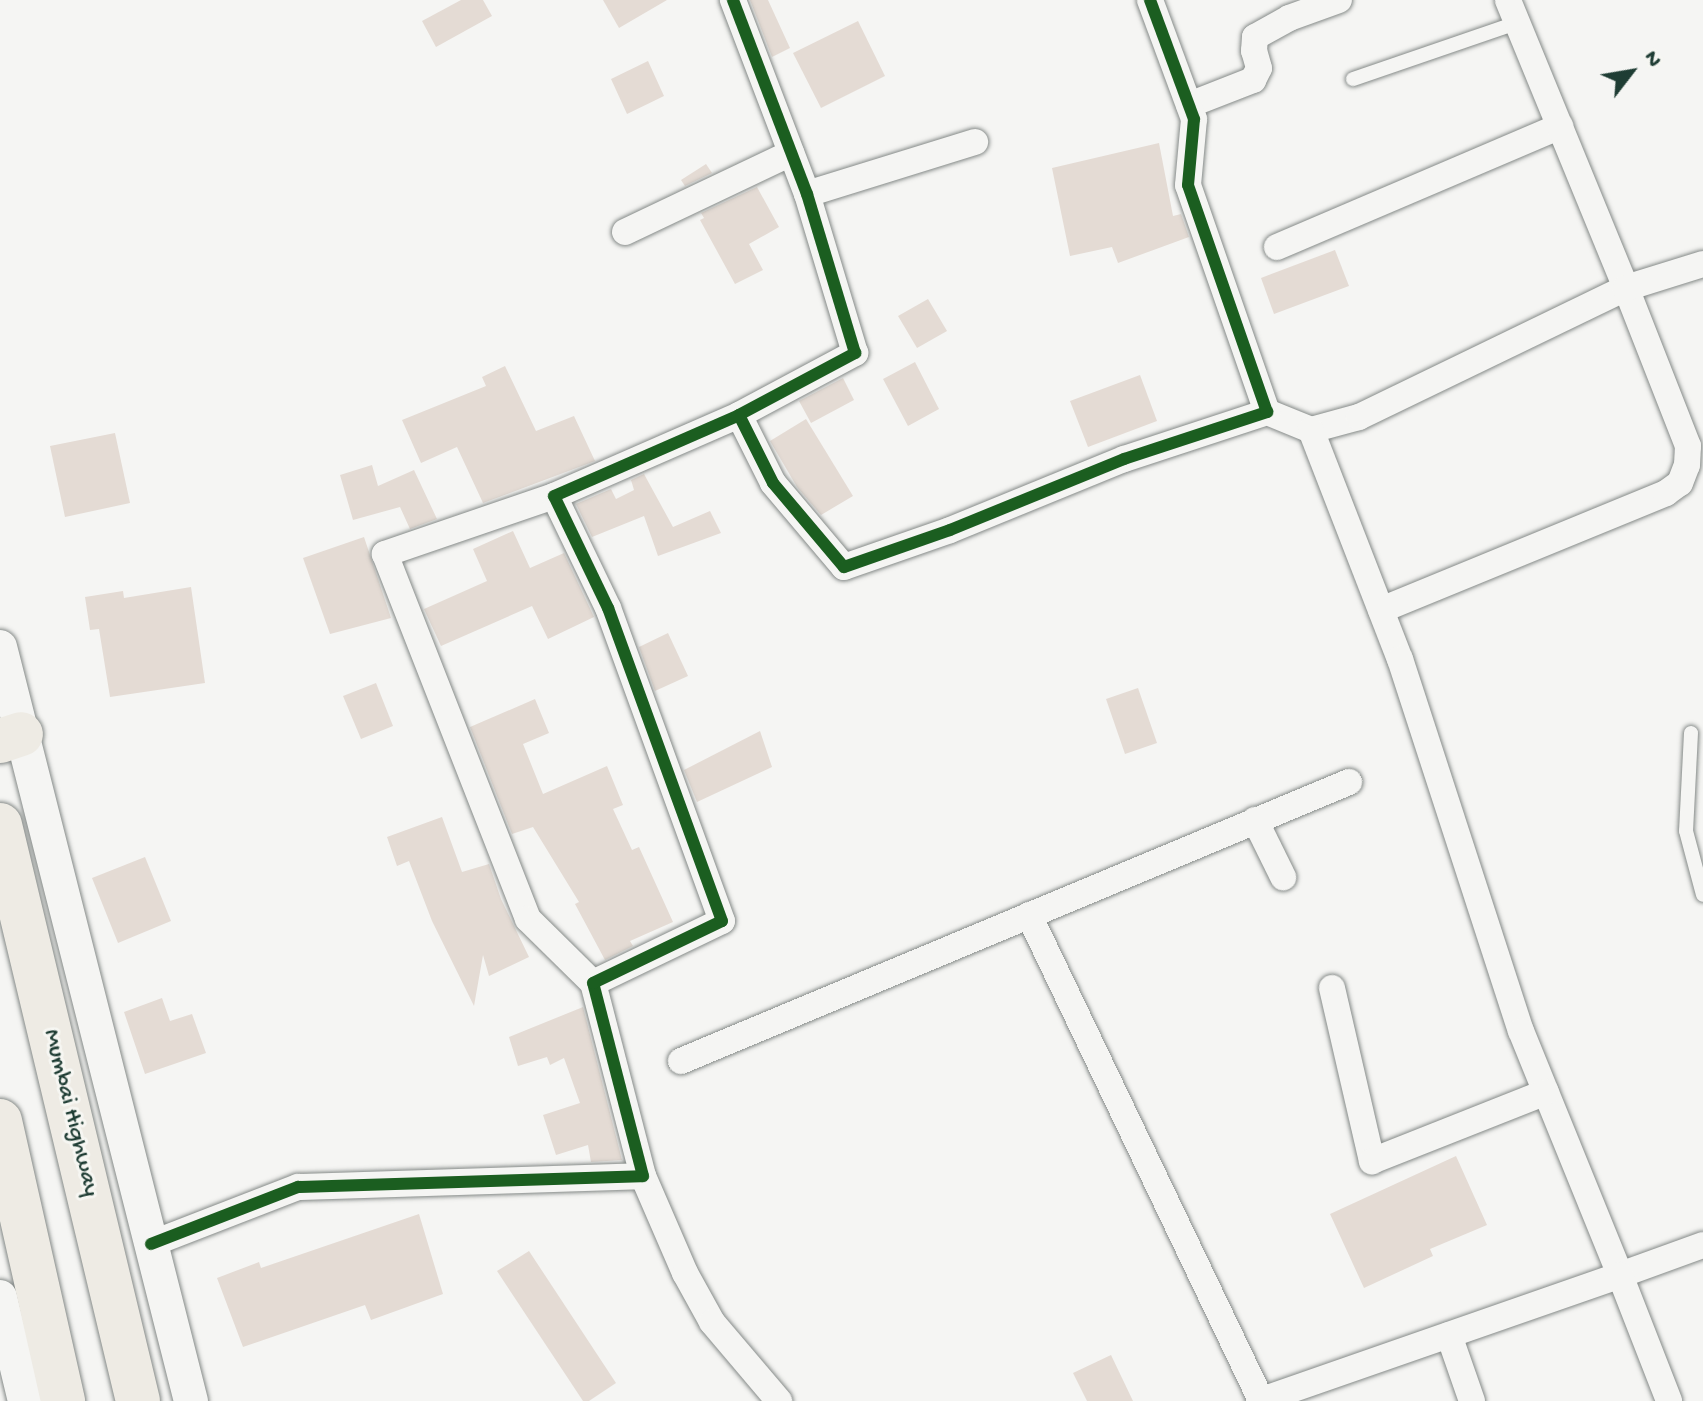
<!DOCTYPE html>
<html>
<head>
<meta charset="utf-8">
<style>
  body { margin:0 }
  #map { position:relative; width:1703px; height:1401px; overflow:hidden; background:#f5f5f3; font-family:"Gochi Hand",sans-serif }
  div>[style] { position:absolute }
  .building>* { inset:0; background:#e4dbd4 }
  .roads { filter:drop-shadow(0 0 2px #858a88) drop-shadow(0 0 2px #858a88) }
  .service>* { height:14px; margin:-7px; padding:0 7px; transform-origin:7px; border-radius:7px; background:#f5f5f3 }
  .minor>* { height:26px; margin:-13px; padding:0 13px; transform-origin:13px; border-radius:13px; background:#f5f5f3 }
  .tertiary>* { height:34px; margin:-17px; padding:0 17px; transform-origin:17px; border-radius:17px; background:#f5f5f3 }
  .trunk>* { height:44px; margin:-22px; padding:0 22px; transform-origin:22px; border-radius:22px; background:#eeebe4 }
  .cycleway>* { height:12px; margin:-6px; padding:0 6px; transform-origin:6px; border-radius:6px; background:#1b5e20 }
  span { translate:-50% -50%; white-space:nowrap; text-align:center; line-height:1.15; -webkit-text-stroke:6px #f6f6f2; paint-order:stroke }
  .street-label { font-size:24px; color:#1f3d34 }
  .north { position:absolute; left:1591px; top:32px; width:80px; height:80px; -webkit-text-stroke:6px #f6f6f2; paint-order:stroke; rotate:59deg; font-size:22px; font-weight:700; line-height:32px; text-align:center; color:#1f3d34 }
  .north::after { content:''; display:block; margin:auto; width:28px; height:36px; background:#1f3d34; clip-path:polygon(50% 0,100% 100%,50% 72%,0 100%) }
</style>
</head>
<body>
<div id="map">
  <div class="building">
    <div style="clip-path:polygon(461px 0,483px 0,492px 16px,436px 47px,422px 21px)"></div>
    <div style="clip-path:polygon(603px 0,667px 0,619px 28px)"></div>
    <div style="clip-path:polygon(750px 0,768px 0,790px 48px,772px 57px)"></div>
    <div style="clip-path:polygon(858px 21px,885px 76px,821px 108px,793px 53px)"></div>
    <div style="clip-path:polygon(648px 61px,664px 96px,627px 114px,611px 79px)"></div>
    <div style="clip-path:polygon(1159px 143px,1173px 216px,1181px 214px,1189px 237px,1118px 263px,1112px 247px,1070px 256px,1052px 168px)"></div>
    <div style="clip-path:polygon(706px 164px,712px 173px,685px 186px,681px 180px)"></div>
    <div style="clip-path:polygon(757px 187px,779px 227px,749px 244px,763px 270px,735px 284px,700px 220px,704px 218px,701px 213px)"></div>
    <div style="clip-path:polygon(1335px 250px,1349px 286px,1274px 314px,1261px 278px)"></div>
    <div style="clip-path:polygon(928px 299px,947px 331px,917px 348px,898px 316px)"></div>
    <div style="clip-path:polygon(915px 362px,939px 409px,908px 426px,883px 379px)"></div>
    <div style="clip-path:polygon(505px 366px,536px 431px,574px 416px,595px 461px,483px 503px,457px 447px,421px 463px,402px 420px,486px 386px,482px 377px)"></div>
    <div style="clip-path:polygon(1140px 375px,1157px 421px,1088px 447px,1070px 401px)"></div>
    <div style="clip-path:polygon(843px 378px,854px 400px,811px 423px,799px 401px)"></div>
    <div style="clip-path:polygon(806px 419px,853px 496px,821px 515px,797px 487px,770px 441px)"></div>
    <div style="clip-path:polygon(115px 433px,130px 503px,65px 517px,50px 446px)"></div>
    <div style="clip-path:polygon(372px 465px,378px 486px,414px 470px,437px 519px,410px 529px,400px 507px,353px 520px,340px 475px)"></div>
    <div style="clip-path:polygon(644px 474px,673px 527px,710px 511px,721px 533px,658px 556px,644px 516px,592px 537px,576px 504px,611px 489px,616px 499px,634px 490px,631px 480px)"></div>
    <div style="clip-path:polygon(513px 531px,530px 568px,564px 553px,594px 617px,548px 639px,532px 606px,441px 646px,424px 609px,487px 581px,473px 549px)"></div>
    <div style="clip-path:polygon(364px 537px,391px 618px,330px 634px,303px 558px)"></div>
    <div style="clip-path:polygon(191px 587px,205px 683px,110px 697px,99px 629px,90px 630px,85px 597px,123px 591px,124px 598px)"></div>
    <div style="clip-path:polygon(668px 633px,688px 676px,655px 691px,639px 647px)"></div>
    <div style="clip-path:polygon(376px 683px,393px 726px,361px 739px,343px 696px)"></div>
    <div style="clip-path:polygon(1138px 688px,1157px 743px,1125px 754px,1106px 699px)"></div>
    <div style="clip-path:polygon(535px 699px,549px 733px,523px 744px,543px 794px,607px 766px,623px 805px,613px 809px,632px 850px,639px 847px,673px 922px,630px 941px,633px 946px,605px 960px,575px 904px,579px 902px,533px 827px,512px 834px,470px 727px)"></div>
    <div style="clip-path:polygon(760px 731px,772px 767px,697px 802px,684px 770px)"></div>
    <div style="clip-path:polygon(442px 817px,462px 872px,489px 864px,501px 899px,529px 957px,489px 976px,483px 955px,474px 1006px,432px 921px,409px 861px,397px 866px,387px 837px)"></div>
    <div style="clip-path:polygon(145px 857px,171px 921px,118px 943px,92px 878px)"></div>
    <div style="clip-path:polygon(162px 998px,170px 1021px,192px 1014px,206px 1053px,145px 1074px,124px 1012px)"></div>
    <div style="clip-path:polygon(583px 1007px,622px 1160px,591px 1162px,588px 1145px,556px 1155px,543px 1115px,580px 1103px,564px 1058px,550px 1065px,547px 1057px,518px 1066px,509px 1037px)"></div>
    <div style="clip-path:polygon(1456px 1156px,1487px 1225px,1430px 1249px,1433px 1256px,1364px 1288px,1330px 1214px)"></div>
    <div style="clip-path:polygon(419px 1214px,443px 1294px,371px 1320px,365px 1305px,243px 1347px,217px 1278px,259px 1262px,261px 1268px)"></div>
    <div style="clip-path:polygon(529px 1251px,616px 1383px,589px 1401px,583px 1401px,497px 1271px)"></div>
    <div style="clip-path:polygon(1111px 1355px,1133px 1401px,1087px 1401px,1073px 1373px)"></div>
  </div>
  <div class="roads">
    <div class="service">
      <div style="left:1353px;top:79px;width:173px;rotate:-18.9deg"></div>
      <div style="left:1691px;top:733px;width:98px;rotate:92.9deg"></div>
      <div style="left:1686px;top:831px;width:66px;rotate:75.1deg"></div>
    </div>
    <div class="minor">
      <div style="left:1189px;top:105px;width:69px;rotate:-21.3deg"></div>
      <div style="left:1253px;top:80px;width:13px;rotate:-63deg"></div>
      <div style="left:1259px;top:68px;width:18px;rotate:-106deg"></div>
      <div style="left:1254px;top:51px;width:14px;rotate:-86deg"></div>
      <div style="left:1255px;top:37px;width:39px;rotate:-29deg"></div>
      <div style="left:1289px;top:18px;width:53px;rotate:-19.8deg"></div>
      <div style="left:807px;top:194px;width:176px;rotate:-17.2deg"></div>
      <div style="left:625px;top:232px;width:184px;rotate:-25.4deg"></div>
      <div style="left:1277px;top:247px;width:308px;rotate:-23.1deg"></div>
      <div style="left:1267px;top:412px;width:48px;rotate:22.2deg"></div>
      <div style="left:1311px;top:430px;width:50px;rotate:-15.2deg"></div>
      <div style="left:1359px;top:417px;width:297px;rotate:-25.8deg"></div>
      <div style="left:1626px;top:288px;width:311px;rotate:-112.3deg"></div>
      <div style="left:739px;top:415px;width:76px;rotate:63.4deg"></div>
      <div style="left:773px;top:483px;width:110px;rotate:49.8deg"></div>
      <div style="left:844px;top:567px;width:112px;rotate:-19.2deg"></div>
      <div style="left:950px;top:530px;width:188px;rotate:-22.2deg"></div>
      <div style="left:1124px;top:459px;width:151px;rotate:-18.2deg"></div>
      <div style="left:1267px;top:412px;width:240px;rotate:-109.2deg"></div>
      <div style="left:1188px;top:185px;width:66px;rotate:-84.8deg"></div>
      <div style="left:1194px;top:119px;width:127px;rotate:-110.3deg"></div>
      <div style="left:1311px;top:430px;width:246px;rotate:68.8deg"></div>
      <div style="left:1400px;top:659px;width:391px;rotate:72deg"></div>
      <div style="left:1521px;top:1031px;width:263px;rotate:67.9deg"></div>
      <div style="left:1620px;top:1275px;width:88px;rotate:-19.9deg"></div>
      <div style="left:554px;top:496px;width:179px;rotate:161.1deg"></div>
      <div style="left:385px;top:554px;width:392px;rotate:68.6deg"></div>
      <div style="left:528px;top:919px;width:91px;rotate:44.6deg"></div>
      <div style="left:1381px;top:610px;width:308px;rotate:-22.3deg"></div>
      <div style="left:1666px;top:493px;width:17px;rotate:-36deg"></div>
      <div style="left:1680px;top:483px;width:19px;rotate:-69deg"></div>
      <div style="left:1687px;top:465px;width:19px;rotate:-87deg"></div>
      <div style="left:1688px;top:446px;width:170px;rotate:-111.4deg"></div>
      <div style="left:1626px;top:288px;width:81px;rotate:-17.3deg"></div>
      <div style="left:1255px;top:820px;width:64px;rotate:63.8deg"></div>
      <div style="left:1029px;top:915px;width:538px;rotate:64.44deg"></div>
      <div style="left:1332px;top:988px;width:178px;rotate:77deg"></div>
      <div style="left:1372px;top:1161px;width:187px;rotate:-21.6deg"></div>
      <div style="left:681px;top:1061px;width:724px;rotate:-22.67deg"></div>
      <div style="left:643px;top:1176px;width:106px;rotate:66.6deg"></div>
      <div style="left:685px;top:1273px;width:56px;rotate:61.1deg"></div>
      <div style="left:712px;top:1322px;width:104px;rotate:49.7deg"></div>
      <div style="left:151px;top:1244px;width:158px;rotate:-21.2deg"></div>
      <div style="left:298px;top:1187px;width:345px;rotate:-1.8deg"></div>
      <div style="left:643px;top:1176px;width:199px;rotate:-104.5deg"></div>
      <div style="left:593px;top:983px;width:143px;rotate:-25.7deg"></div>
      <div style="left:722px;top:921px;width:333px;rotate:-110deg"></div>
      <div style="left:608px;top:608px;width:124px;rotate:-115.7deg"></div>
      <div style="left:554px;top:496px;width:202px;rotate:-23.6deg"></div>
      <div style="left:739px;top:415px;width:132px;rotate:-28.1deg"></div>
      <div style="left:855px;top:353px;width:166px;rotate:-106.8deg"></div>
      <div style="left:807px;top:194px;width:208px;rotate:-110.9deg"></div>
      <div style="left:1449px;top:1335px;width:70px;rotate:70.8deg"></div>
      <div style="left:1259px;top:1401px;width:382px;rotate:-19.2deg"></div>
      <div style="left:1620px;top:1275px;width:135px;rotate:68.7deg"></div>
    </div>
    <div class="tertiary">
      <div style="left:0;top:647px;width:778px;rotate:75.79deg"></div>
      <div style="left:0;top:1297px;width:107px;rotate:76.5deg"></div>
    </div>
    <div class="trunk">
      <div style="left:0;top:741px;width:22px;rotate:-18deg"></div>
      <div style="left:0;top:825px;width:592px;rotate:76.53deg"></div>
      <div style="left:0;top:1121px;width:287px;rotate:77.3deg"></div>
    </div>
  </div>
  <div class="cycleway">
    <div style="left:739px;top:415px;width:76px;rotate:63.4deg"></div>
    <div style="left:773px;top:483px;width:110px;rotate:49.8deg"></div>
    <div style="left:844px;top:567px;width:112px;rotate:-19.2deg"></div>
    <div style="left:950px;top:530px;width:188px;rotate:-22.2deg"></div>
    <div style="left:1124px;top:459px;width:151px;rotate:-18.2deg"></div>
    <div style="left:1267px;top:412px;width:240px;rotate:-109.2deg"></div>
    <div style="left:1188px;top:185px;width:66px;rotate:-84.8deg"></div>
    <div style="left:1194px;top:119px;width:127px;rotate:-110.3deg"></div>
    <div style="left:151px;top:1244px;width:158px;rotate:-21.2deg"></div>
    <div style="left:298px;top:1187px;width:345px;rotate:-1.8deg"></div>
    <div style="left:643px;top:1176px;width:199px;rotate:-104.5deg"></div>
    <div style="left:593px;top:983px;width:143px;rotate:-25.7deg"></div>
    <div style="left:722px;top:921px;width:333px;rotate:-110deg"></div>
    <div style="left:608px;top:608px;width:124px;rotate:-115.7deg"></div>
    <div style="left:554px;top:496px;width:202px;rotate:-23.6deg"></div>
    <div style="left:739px;top:415px;width:132px;rotate:-28.1deg"></div>
    <div style="left:855px;top:353px;width:166px;rotate:-106.8deg"></div>
    <div style="left:807px;top:194px;width:208px;rotate:-110.9deg"></div>
  </div>
  <div class="street-label">
    <span style="left:70px;top:1113px;rotate:76deg">Mumbai Highway</span>
  </div>
  <div class="north">N</div>
</div>
</body>
</html>
